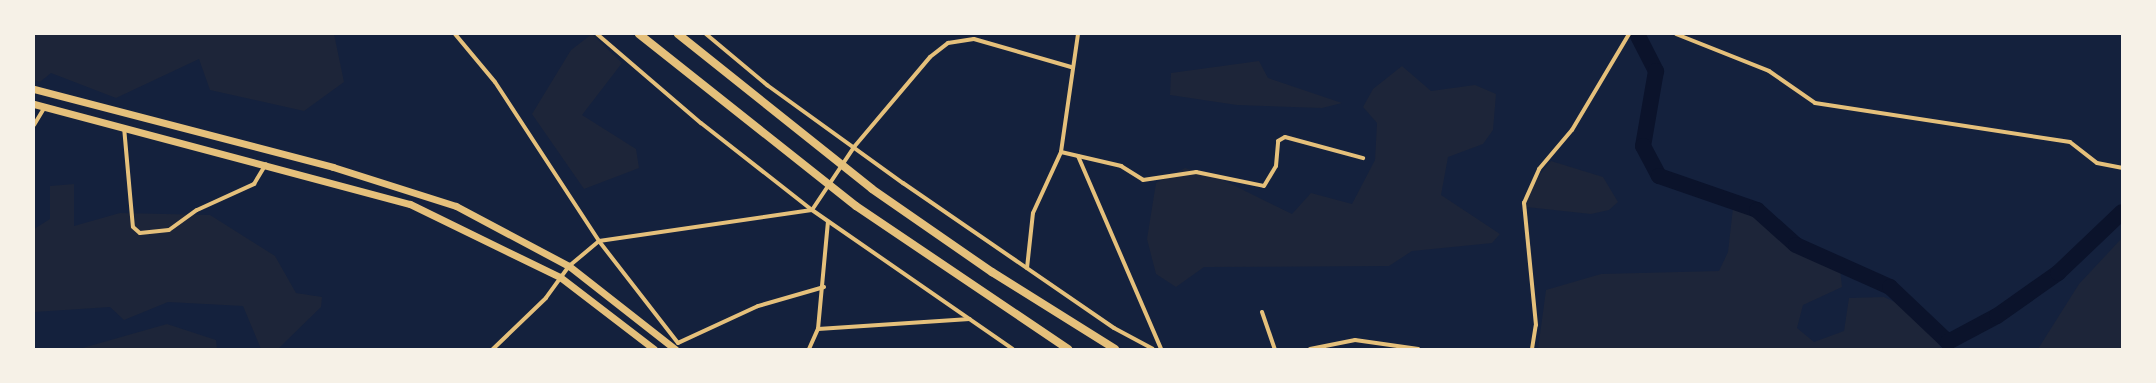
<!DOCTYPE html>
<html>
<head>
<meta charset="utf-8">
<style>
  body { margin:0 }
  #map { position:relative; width:2156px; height:383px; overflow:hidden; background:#14213d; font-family:Karla,sans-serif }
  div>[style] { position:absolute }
  .green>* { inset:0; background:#1d2539 }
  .river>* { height:16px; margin:-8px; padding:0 8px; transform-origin:8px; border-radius:8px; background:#0b132b }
  .minor>* { height:4px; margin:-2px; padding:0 2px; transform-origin:2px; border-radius:2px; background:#e5c07b }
  .trunk>* { height:7px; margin:-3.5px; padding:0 3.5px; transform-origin:3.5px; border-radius:3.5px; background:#e5c07b }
  .motorway>* { height:8px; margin:-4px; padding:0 4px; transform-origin:4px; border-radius:4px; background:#e5c07b }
  span { translate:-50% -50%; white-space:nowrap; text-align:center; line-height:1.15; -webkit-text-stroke:4px #f6f1e7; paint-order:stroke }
  .frame { position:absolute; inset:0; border:35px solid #f6f1e7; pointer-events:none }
</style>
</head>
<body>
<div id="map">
  <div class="green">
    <div style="clip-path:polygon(34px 34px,334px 34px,344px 82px,304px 111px,210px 90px,199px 59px,116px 98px,51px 73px,40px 82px,34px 80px)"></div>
    <div style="clip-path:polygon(592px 34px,622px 63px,582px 115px,636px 149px,639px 168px,584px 189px,532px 114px,571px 50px)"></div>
    <div style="clip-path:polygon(1259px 61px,1268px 78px,1342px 103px,1322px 108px,1237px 105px,1170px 95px,1171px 73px)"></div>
    <div style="clip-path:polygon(1402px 66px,1431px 91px,1475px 85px,1496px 94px,1493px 130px,1483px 144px,1448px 157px,1441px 195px,1500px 234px,1492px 243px,1412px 251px,1389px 266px,1204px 267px,1176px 287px,1156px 274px,1147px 239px,1156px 183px,1185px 168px,1221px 179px,1292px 214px,1311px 193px,1352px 204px,1375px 160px,1377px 123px,1363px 107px,1373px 89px)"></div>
    <div style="clip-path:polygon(1551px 161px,1603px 177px,1618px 202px,1609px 210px,1591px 214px,1526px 207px,1530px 186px)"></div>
    <div style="clip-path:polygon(74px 184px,74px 226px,120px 213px,210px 215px,275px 256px,296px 293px,322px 297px,321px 307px,278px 349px,261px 349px,243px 306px,168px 302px,124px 320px,110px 307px,34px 312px,34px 229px,50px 219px,50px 186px)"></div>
    <div style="clip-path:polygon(1747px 206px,1840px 269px,1842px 287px,1803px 305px,1797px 328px,1814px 342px,1844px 331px,1849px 298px,1884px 297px,1925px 316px,1941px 349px,1538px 349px,1546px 290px,1601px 274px,1719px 271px,1728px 252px,1733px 208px)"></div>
    <div style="clip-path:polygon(2122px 238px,2122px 349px,2038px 349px,2079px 284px)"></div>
    <div style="clip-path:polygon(167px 324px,216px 340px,217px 349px,79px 349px)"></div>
  </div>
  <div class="river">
    <div style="left:1637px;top:34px;width:42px;rotate:62.8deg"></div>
    <div style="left:1656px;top:71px;width:76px;rotate:99.8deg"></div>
    <div style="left:1643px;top:146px;width:34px;rotate:62deg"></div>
    <div style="left:1659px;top:176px;width:104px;rotate:19.1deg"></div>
    <div style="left:1757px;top:210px;width:52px;rotate:41.9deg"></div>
    <div style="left:1796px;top:245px;width:103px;rotate:24.1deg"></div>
    <div style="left:1890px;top:287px;width:80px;rotate:43.5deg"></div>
    <div style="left:1948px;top:342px;width:55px;rotate:-28deg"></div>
    <div style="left:1997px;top:316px;width:75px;rotate:-35.2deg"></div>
    <div style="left:2058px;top:273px;width:88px;rotate:-43.6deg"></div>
  </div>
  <div class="minor">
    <div style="left:455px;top:34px;width:62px;rotate:50.2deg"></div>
    <div style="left:495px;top:82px;width:190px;rotate:56.8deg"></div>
    <div style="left:599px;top:241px;width:39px;rotate:140deg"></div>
    <div style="left:569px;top:266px;width:39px;rotate:126deg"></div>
    <div style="left:546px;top:298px;width:74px;rotate:136.1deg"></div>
    <div style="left:597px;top:34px;width:137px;rotate:40.6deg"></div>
    <div style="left:701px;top:123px;width:141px;rotate:38.1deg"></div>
    <div style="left:812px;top:210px;width:244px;rotate:34.7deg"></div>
    <div style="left:706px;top:34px;width:80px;rotate:39.9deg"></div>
    <div style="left:767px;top:85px;width:168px;rotate:35.8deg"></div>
    <div style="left:903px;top:183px;width:256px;rotate:34.5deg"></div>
    <div style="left:1114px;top:328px;width:44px;rotate:28.3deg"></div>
    <div style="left:1676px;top:34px;width:100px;rotate:21.7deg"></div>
    <div style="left:1769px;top:71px;width:56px;rotate:34.8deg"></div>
    <div style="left:1815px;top:103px;width:258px;rotate:8.7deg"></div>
    <div style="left:2070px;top:142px;width:34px;rotate:38deg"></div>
    <div style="left:2097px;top:163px;width:25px;rotate:11deg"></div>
    <div style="left:34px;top:125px;width:21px;rotate:-59deg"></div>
    <div style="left:124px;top:127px;width:100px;rotate:84.9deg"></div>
    <div style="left:133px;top:227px;width:9px;rotate:41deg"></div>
    <div style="left:140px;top:233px;width:29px;rotate:-6deg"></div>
    <div style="left:169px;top:230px;width:34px;rotate:-36deg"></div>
    <div style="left:197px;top:210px;width:63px;rotate:-24.5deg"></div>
    <div style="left:254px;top:184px;width:23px;rotate:-59deg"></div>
    <div style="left:1061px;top:152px;width:62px;rotate:13.1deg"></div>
    <div style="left:1121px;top:166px;width:26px;rotate:32deg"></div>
    <div style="left:1143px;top:180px;width:54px;rotate:-8.6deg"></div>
    <div style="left:1196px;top:172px;width:69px;rotate:11.6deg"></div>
    <div style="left:1264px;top:186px;width:23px;rotate:-59deg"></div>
    <div style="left:1276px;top:166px;width:25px;rotate:-85deg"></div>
    <div style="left:1278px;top:141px;width:8px;rotate:-30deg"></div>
    <div style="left:1285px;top:137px;width:81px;rotate:15.1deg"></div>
    <div style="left:1078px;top:156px;width:210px;rotate:66.7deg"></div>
    <div style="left:1027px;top:268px;width:55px;rotate:-83.8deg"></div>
    <div style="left:1033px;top:213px;width:67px;rotate:-65.3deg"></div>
    <div style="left:1061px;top:152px;width:119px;rotate:-81.8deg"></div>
    <div style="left:824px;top:287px;width:69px;rotate:163.9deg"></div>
    <div style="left:758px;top:306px;width:88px;rotate:155.2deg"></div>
    <div style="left:678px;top:343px;width:129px;rotate:-127.8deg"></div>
    <div style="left:599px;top:241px;width:215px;rotate:-8.3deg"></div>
    <div style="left:812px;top:210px;width:76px;rotate:-56.3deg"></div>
    <div style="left:854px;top:147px;width:118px;rotate:-49.8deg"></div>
    <div style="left:930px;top:57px;width:23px;rotate:-38deg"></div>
    <div style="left:948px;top:43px;width:26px;rotate:-9deg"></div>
    <div style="left:974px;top:39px;width:101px;rotate:16.1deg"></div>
    <div style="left:1262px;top:312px;width:39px;rotate:71deg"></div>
    <div style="left:818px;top:329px;width:152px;rotate:-3.8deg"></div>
    <div style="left:809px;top:349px;width:22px;rotate:-66deg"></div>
    <div style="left:818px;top:329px;width:108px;rotate:-84.7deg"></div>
    <div style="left:1310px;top:349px;width:46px;rotate:-11.3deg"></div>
    <div style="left:1355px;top:340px;width:64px;rotate:8.1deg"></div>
    <div style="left:1532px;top:349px;width:24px;rotate:-81deg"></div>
    <div style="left:1536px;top:325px;width:123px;rotate:-95.6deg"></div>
    <div style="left:1524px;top:203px;width:37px;rotate:-66deg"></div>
    <div style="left:1539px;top:169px;width:51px;rotate:-49.8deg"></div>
    <div style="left:1572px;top:130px;width:112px;rotate:-59.3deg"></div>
  </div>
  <div class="trunk">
    <div style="left:34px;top:89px;width:309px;rotate:14.6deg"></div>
    <div style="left:333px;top:167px;width:129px;rotate:17.6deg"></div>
    <div style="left:456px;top:206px;width:128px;rotate:28deg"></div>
    <div style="left:569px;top:266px;width:135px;rotate:38.1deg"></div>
    <div style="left:34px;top:104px;width:389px;rotate:14.9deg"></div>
    <div style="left:410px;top:204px;width:167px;rotate:26deg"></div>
    <div style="left:560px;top:277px;width:118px;rotate:37.5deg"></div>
  </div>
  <div class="motorway">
    <div style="left:639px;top:34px;width:277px;rotate:38.4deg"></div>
    <div style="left:856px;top:206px;width:256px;rotate:34deg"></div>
    <div style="left:678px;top:34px;width:248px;rotate:38.6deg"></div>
    <div style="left:872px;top:189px;width:146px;rotate:34.7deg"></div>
    <div style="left:992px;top:272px;width:145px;rotate:32deg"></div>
  </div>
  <div class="frame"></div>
</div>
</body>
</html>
